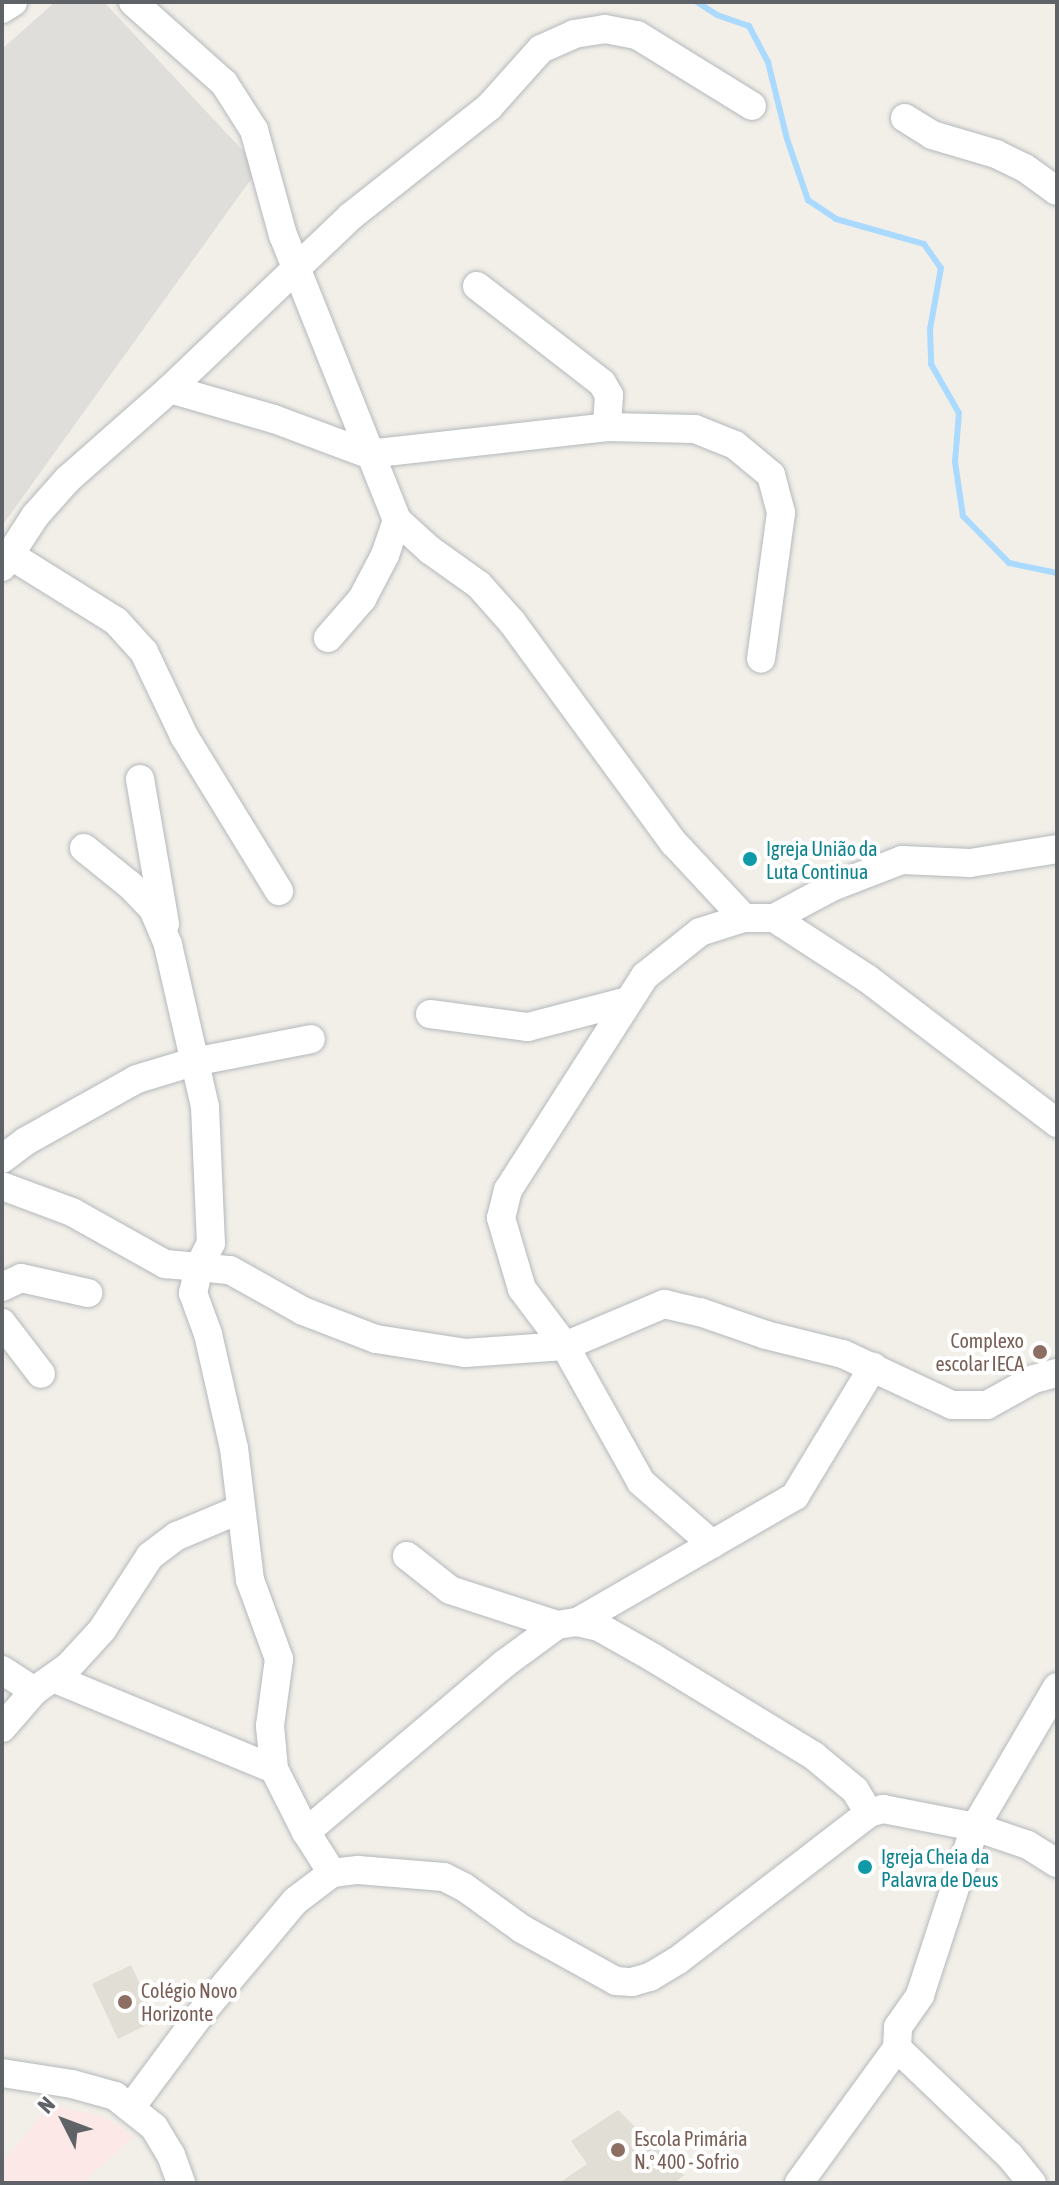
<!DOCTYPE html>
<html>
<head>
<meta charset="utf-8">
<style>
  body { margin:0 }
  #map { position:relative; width:1059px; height:2185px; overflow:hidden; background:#f1efe8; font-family:"Asap Condensed",sans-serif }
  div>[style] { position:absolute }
  .industrial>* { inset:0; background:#e0deda }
  .education>* { inset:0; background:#e1ded6 }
  .medical>* { inset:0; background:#fce8e6 }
  .stream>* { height:6px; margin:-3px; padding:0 3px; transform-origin:3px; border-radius:3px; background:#aadaff }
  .roads { filter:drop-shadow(0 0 2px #b5b8bc) drop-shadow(0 0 2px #b5b8bc) }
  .minor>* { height:28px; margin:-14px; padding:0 14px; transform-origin:14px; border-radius:14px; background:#fff }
  .dots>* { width:22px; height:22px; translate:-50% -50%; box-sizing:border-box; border:4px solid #fff; border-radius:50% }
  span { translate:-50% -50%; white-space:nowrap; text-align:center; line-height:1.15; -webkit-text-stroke:8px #fff; paint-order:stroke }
  .culture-label { font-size:20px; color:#0d838f }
  .left { translate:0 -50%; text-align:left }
  .education-label { font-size:20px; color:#785e54 }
  .right { translate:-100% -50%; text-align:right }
  .frame { position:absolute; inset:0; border:4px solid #5f6368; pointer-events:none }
  .north { position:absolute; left:24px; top:2081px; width:80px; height:80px; -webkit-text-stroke:6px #fff; paint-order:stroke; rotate:312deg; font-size:22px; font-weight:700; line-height:32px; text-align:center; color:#5f6368 }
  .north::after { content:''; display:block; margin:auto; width:28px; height:36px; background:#5f6368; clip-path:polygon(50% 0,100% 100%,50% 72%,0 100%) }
</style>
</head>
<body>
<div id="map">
  <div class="industrial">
    <div style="clip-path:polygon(55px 2px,104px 2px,259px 168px,2px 526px,2px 49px)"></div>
  </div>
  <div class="education">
    <div style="clip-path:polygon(131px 1965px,157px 2020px,118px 2039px,92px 1984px)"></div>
    <div style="clip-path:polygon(618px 2110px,684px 2175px,675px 2183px,559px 2183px,587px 2164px,571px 2141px)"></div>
  </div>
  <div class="medical">
    <div style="clip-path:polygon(49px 2105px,103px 2116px,133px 2137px,83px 2183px,2px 2183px,2px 2164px)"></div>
  </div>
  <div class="stream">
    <div style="left:697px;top:2px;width:24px;rotate:33deg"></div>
    <div style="left:717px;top:15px;width:34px;rotate:19deg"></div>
    <div style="left:749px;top:26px;width:41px;rotate:62.2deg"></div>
    <div style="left:768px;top:62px;width:79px;rotate:76.1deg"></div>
    <div style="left:787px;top:139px;width:65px;rotate:71deg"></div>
    <div style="left:808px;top:200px;width:34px;rotate:34deg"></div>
    <div style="left:836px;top:219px;width:91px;rotate:15.9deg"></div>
    <div style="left:924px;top:244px;width:29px;rotate:55deg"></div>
    <div style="left:941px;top:268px;width:62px;rotate:100.2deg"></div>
    <div style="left:930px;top:329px;width:35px;rotate:88deg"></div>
    <div style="left:931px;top:364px;width:56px;rotate:60.3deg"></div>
    <div style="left:959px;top:413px;width:49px;rotate:94.7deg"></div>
    <div style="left:955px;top:462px;width:55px;rotate:81.6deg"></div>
    <div style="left:963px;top:516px;width:66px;rotate:45.6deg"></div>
    <div style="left:1009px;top:563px;width:49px;rotate:11.8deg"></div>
  </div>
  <div class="roads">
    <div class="minor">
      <div style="left:133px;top:2px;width:122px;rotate:41.7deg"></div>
      <div style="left:224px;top:83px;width:56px;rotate:57.4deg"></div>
      <div style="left:254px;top:130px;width:109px;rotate:74.6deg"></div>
      <div style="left:283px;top:235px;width:307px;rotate:68.2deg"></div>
      <div style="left:397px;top:520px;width:45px;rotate:42.3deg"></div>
      <div style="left:430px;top:550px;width:60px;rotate:35.5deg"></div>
      <div style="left:479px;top:585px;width:50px;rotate:48.3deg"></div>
      <div style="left:512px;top:622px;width:274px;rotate:53.8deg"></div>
      <div style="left:674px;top:843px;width:103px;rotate:47deg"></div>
      <div style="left:744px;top:918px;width:30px"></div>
      <div style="left:774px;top:918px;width:112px;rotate:33deg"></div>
      <div style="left:868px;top:979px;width:238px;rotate:37.3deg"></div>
      <div style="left:2px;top:9px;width:13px;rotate:-32deg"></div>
      <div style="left:905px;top:118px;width:32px;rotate:32deg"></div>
      <div style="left:932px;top:135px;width:67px;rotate:16.5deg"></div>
      <div style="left:996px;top:154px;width:32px;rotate:26deg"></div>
      <div style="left:1025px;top:168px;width:39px;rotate:36deg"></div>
      <div style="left:477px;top:286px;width:158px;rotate:37.8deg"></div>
      <div style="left:602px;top:383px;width:14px;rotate:60deg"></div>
      <div style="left:609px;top:395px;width:32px;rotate:94deg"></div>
      <div style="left:170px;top:389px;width:108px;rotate:16.1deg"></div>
      <div style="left:274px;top:419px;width:100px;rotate:20.4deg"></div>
      <div style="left:368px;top:454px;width:241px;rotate:-6.4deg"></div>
      <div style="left:607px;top:427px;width:88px;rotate:1.3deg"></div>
      <div style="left:695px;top:429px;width:43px;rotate:21.8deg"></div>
      <div style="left:735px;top:445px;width:47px;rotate:39.8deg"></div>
      <div style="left:771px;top:475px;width:39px;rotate:75deg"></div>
      <div style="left:781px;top:513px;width:147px;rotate:97.8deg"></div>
      <div style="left:10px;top:555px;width:125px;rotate:31.9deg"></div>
      <div style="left:116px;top:621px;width:42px;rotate:47.9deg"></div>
      <div style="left:144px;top:652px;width:93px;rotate:64.5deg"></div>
      <div style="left:184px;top:736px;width:182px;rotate:58.5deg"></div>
      <div style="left:2px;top:567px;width:61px;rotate:-57.1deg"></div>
      <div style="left:35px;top:516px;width:50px;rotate:-48.3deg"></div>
      <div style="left:68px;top:479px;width:136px;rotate:-41.4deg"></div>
      <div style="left:170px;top:389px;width:250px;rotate:-43.7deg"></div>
      <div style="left:351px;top:216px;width:176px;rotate:-38.3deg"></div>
      <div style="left:489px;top:107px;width:78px;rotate:-48.1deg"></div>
      <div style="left:541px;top:49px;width:36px;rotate:-24deg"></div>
      <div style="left:574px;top:34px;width:31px;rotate:-9deg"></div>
      <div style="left:605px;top:29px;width:33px;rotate:11deg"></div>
      <div style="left:637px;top:35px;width:135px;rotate:31.7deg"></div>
      <div style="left:328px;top:638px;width:52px;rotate:-48.9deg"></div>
      <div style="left:362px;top:599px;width:50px;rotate:-62.4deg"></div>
      <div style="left:385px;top:555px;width:37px;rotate:-71deg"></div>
      <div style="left:140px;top:779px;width:147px;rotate:80.2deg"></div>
      <div style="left:84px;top:848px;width:59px;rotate:38.8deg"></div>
      <div style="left:130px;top:885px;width:33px;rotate:46deg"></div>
      <div style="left:153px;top:909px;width:39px;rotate:67deg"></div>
      <div style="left:168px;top:945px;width:166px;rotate:77.1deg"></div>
      <div style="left:205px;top:1107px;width:136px;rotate:87.5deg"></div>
      <div style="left:211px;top:1243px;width:27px;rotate:117deg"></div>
      <div style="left:199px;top:1267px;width:31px;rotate:6deg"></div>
      <div style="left:230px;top:1270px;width:84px;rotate:29.3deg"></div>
      <div style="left:303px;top:1311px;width:78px;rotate:21deg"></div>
      <div style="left:376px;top:1339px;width:90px;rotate:8.9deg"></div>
      <div style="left:465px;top:1353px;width:100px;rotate:-4deg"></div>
      <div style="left:565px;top:1346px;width:108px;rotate:-23deg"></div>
      <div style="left:664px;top:1304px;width:37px;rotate:13deg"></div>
      <div style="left:700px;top:1312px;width:70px;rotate:19.2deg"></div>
      <div style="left:766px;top:1335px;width:79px;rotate:13.9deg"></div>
      <div style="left:843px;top:1354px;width:120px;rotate:25.1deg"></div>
      <div style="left:952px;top:1405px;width:35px"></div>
      <div style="left:987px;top:1405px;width:54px;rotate:-29deg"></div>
      <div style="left:1034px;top:1379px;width:24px;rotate:-15deg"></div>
      <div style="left:774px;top:918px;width:66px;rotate:-28.1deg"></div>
      <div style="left:832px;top:887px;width:75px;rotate:-21.1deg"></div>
      <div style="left:902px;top:860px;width:68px;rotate:2.5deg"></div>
      <div style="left:970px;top:863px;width:88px;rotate:-9.1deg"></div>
      <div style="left:430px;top:1014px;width:99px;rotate:7.6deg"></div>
      <div style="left:528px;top:1027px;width:103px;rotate:-14.6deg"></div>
      <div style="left:2px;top:1159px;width:30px;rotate:-37deg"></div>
      <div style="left:26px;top:1141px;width:127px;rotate:-29.2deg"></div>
      <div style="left:137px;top:1079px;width:59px;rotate:-16.9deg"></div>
      <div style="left:193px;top:1062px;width:120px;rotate:-11deg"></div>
      <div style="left:2px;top:1186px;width:75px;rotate:20.4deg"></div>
      <div style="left:72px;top:1212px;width:107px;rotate:29.2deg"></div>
      <div style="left:165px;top:1264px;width:34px;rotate:5deg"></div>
      <div style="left:199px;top:1267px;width:27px;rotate:103deg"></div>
      <div style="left:193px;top:1293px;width:44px;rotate:69.9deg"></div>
      <div style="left:208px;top:1334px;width:117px;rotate:77.2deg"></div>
      <div style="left:234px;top:1448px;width:133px;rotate:83.1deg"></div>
      <div style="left:250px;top:1580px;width:84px;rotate:69.8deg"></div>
      <div style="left:279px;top:1659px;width:68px;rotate:97.7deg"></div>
      <div style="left:270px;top:1726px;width:43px;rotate:84.7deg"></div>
      <div style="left:274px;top:1769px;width:71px;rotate:63.1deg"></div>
      <div style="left:306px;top:1832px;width:49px;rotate:57.6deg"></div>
      <div style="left:2px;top:1287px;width:21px;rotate:-25deg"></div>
      <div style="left:21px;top:1278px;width:69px;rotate:12.6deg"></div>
      <div style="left:2px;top:1323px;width:64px;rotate:52.6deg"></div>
      <div style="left:712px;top:1544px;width:94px;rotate:-138.9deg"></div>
      <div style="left:641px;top:1482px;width:156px;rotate:-119.2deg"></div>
      <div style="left:565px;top:1346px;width:71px;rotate:-127deg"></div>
      <div style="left:522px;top:1289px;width:74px;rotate:-106.5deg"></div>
      <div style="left:501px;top:1218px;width:29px;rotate:-76deg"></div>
      <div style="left:508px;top:1190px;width:254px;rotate:-57.4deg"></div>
      <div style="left:645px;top:976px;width:70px;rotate:-38.7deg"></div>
      <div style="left:700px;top:932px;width:46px;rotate:-17.7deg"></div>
      <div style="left:407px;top:1556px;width:55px;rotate:38.3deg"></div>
      <div style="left:450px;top:1590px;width:113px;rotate:18.1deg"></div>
      <div style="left:577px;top:1622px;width:252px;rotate:-30deg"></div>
      <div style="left:795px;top:1496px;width:151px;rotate:-58.8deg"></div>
      <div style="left:2px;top:1670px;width:38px;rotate:33deg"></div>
      <div style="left:53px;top:1678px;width:239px;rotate:22.4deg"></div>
      <div style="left:2px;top:1728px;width:49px;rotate:-49.1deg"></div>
      <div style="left:34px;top:1691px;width:43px;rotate:-35.5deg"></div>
      <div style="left:69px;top:1666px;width:49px;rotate:-47.5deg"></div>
      <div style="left:102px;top:1630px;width:88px;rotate:-57deg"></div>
      <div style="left:150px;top:1556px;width:34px;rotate:-37deg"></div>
      <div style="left:177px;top:1536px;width:69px;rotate:-22.9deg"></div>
      <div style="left:306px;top:1832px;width:260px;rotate:-40.3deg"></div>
      <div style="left:504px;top:1664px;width:66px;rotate:-36.3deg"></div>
      <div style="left:557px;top:1625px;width:20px;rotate:-9deg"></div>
      <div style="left:577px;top:1622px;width:23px;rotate:13deg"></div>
      <div style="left:599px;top:1627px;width:61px;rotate:29.5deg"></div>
      <div style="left:652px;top:1657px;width:190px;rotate:31.4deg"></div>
      <div style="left:814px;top:1756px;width:53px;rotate:39.7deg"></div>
      <div style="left:855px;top:1790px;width:27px;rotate:59deg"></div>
      <div style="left:897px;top:2048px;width:156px;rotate:43.7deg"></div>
      <div style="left:1010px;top:2156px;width:35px;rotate:51deg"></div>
      <div style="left:2px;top:2073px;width:71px;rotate:8.9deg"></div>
      <div style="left:72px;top:2084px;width:45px;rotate:15.6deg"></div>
      <div style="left:115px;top:2096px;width:50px;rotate:38.5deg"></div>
      <div style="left:154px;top:2127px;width:33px;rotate:59deg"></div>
      <div style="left:171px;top:2155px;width:30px;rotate:70deg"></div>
      <div style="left:132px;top:2106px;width:111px;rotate:-53.4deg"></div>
      <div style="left:198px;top:2017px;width:151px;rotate:-50.1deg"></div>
      <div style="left:295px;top:1901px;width:46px;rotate:-37.1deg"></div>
      <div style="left:332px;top:1873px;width:26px;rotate:-7deg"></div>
      <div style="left:358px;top:1870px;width:86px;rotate:4.7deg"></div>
      <div style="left:444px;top:1877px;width:22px;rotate:27deg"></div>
      <div style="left:464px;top:1887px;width:72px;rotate:35.9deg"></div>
      <div style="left:522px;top:1929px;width:107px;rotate:29deg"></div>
      <div style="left:616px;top:1981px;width:16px;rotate:4deg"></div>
      <div style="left:632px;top:1982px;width:19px;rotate:-16deg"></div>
      <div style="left:650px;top:1977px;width:31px;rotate:-31deg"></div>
      <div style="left:677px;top:1961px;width:242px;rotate:-37.6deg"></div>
      <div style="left:869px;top:1813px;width:15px;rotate:-16deg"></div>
      <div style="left:883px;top:1809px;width:94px;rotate:11.1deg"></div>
      <div style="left:975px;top:1827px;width:56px;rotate:18.8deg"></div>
      <div style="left:1028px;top:1845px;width:34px;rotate:32deg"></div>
      <div style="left:799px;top:2183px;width:167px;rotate:-54deg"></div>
      <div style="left:897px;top:2048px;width:21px;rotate:-87deg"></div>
      <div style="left:898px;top:2027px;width:39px;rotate:-55deg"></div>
      <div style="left:920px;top:1995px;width:177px;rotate:-71.9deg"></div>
      <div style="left:975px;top:1827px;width:162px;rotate:-59.6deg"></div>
    </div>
  </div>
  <div class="dots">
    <div style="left:750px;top:859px;background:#0f9aa8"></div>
    <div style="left:1040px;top:1352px;background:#8d6e63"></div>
    <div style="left:865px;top:1867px;background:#0f9aa8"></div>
    <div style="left:125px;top:2002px;background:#8d6e63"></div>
    <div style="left:618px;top:2150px;background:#8d6e63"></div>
  </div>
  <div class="culture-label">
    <span class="left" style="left:766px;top:860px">Igreja União da<br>Luta Continua</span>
    <span class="left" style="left:881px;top:1868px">Igreja Cheia da<br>Palavra de Deus</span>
  </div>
  <div class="education-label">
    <span class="right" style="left:1024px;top:1352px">Complexo<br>escolar IECA</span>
    <span class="left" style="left:141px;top:2002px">Colégio Novo<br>Horizonte</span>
    <span class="left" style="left:634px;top:2150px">Escola Primária<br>N.º 400 - Sofrio</span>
  </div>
  <div class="frame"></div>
  <div class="north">N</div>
</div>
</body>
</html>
